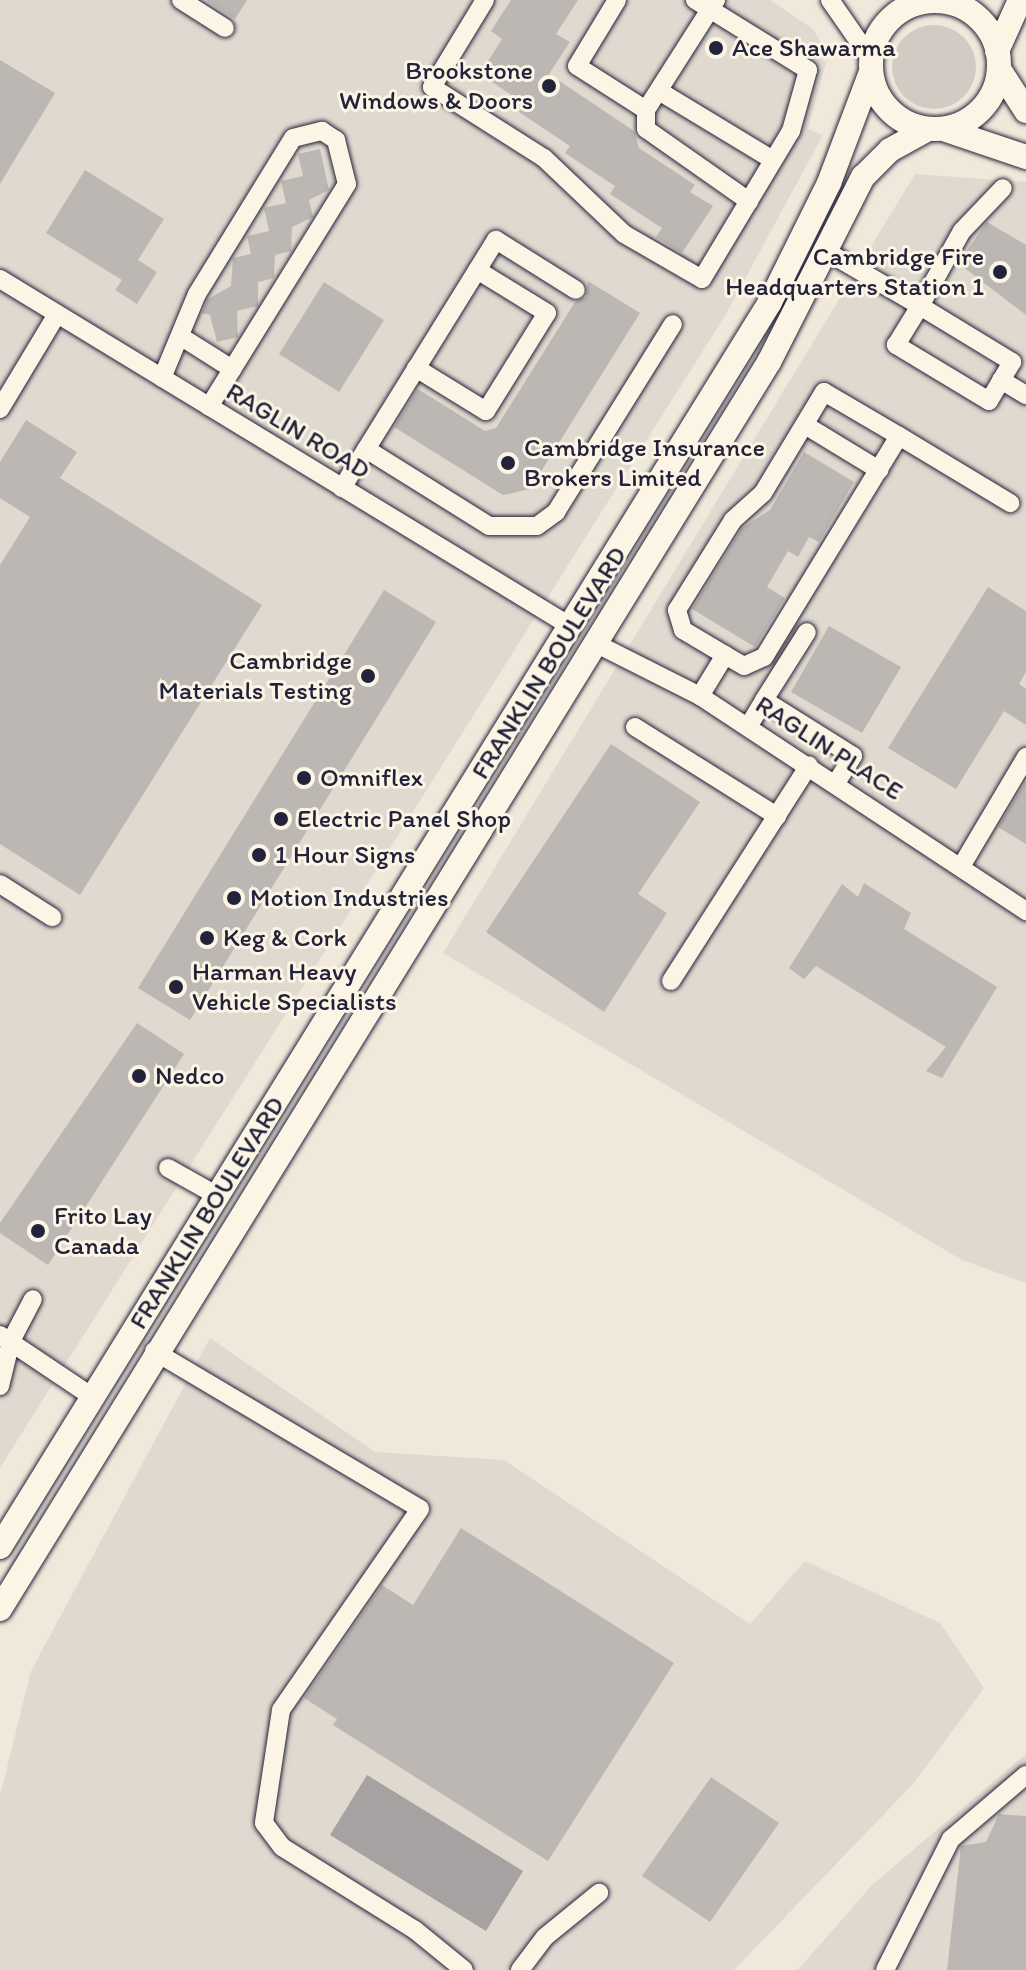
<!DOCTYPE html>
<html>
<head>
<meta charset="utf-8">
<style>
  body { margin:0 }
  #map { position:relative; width:1026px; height:1970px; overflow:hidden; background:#efe8db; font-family:Itim,sans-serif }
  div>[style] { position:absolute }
  .built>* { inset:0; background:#e0d9cf }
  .green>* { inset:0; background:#d1cbc3 }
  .round { border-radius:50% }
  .water>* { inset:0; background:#a6a2a2 }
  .building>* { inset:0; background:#bcb7b3 }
  .roads { filter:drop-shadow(0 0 2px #22223b) drop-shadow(0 0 2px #22223b) }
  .minor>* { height:18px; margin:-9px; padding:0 9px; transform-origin:9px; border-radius:9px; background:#fcf5e5 }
  .major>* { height:24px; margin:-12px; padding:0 12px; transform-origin:12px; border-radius:12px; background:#fcf5e5 }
  .major>.ring { margin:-12px; padding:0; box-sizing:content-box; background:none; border:24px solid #fcf5e5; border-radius:50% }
  .dots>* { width:22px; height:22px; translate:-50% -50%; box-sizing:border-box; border:4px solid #fcf5e5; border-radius:50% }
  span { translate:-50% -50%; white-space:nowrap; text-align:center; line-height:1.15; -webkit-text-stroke:6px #fcf5e5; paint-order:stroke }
  .poi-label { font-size:26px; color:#22223b }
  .left { translate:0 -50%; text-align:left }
  .right { translate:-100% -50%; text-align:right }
  .street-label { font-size:26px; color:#22223b }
</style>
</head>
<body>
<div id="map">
  <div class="built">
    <div style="clip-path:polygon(0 0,770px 0,813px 29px,828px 55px,808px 129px,823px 135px,726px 314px,0 1468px)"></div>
    <div style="clip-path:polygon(915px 174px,1026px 182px,1026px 1283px,962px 1260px,443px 953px)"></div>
    <div style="clip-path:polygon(210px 1338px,375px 1452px,504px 1460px,750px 1624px,805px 1561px,940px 1623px,984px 1688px,913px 1784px,734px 1970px,0 1970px,0 1796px,31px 1671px)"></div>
    <div style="clip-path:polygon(1026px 1754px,1026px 1970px,798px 1970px,872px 1885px)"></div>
  </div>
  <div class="green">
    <div class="round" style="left:892px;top:25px;width:84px;height:84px"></div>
  </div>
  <div class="water">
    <div style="clip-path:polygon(367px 1775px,523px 1871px,486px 1931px,330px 1835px)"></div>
  </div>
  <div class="building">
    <div style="clip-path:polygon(206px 0,247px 0,235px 19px)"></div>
    <div style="clip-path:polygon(511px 0,578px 0,556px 34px,570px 42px,549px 74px,634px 131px,639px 148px,695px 185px,690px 192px,713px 206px,682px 253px,656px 237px,662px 228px,610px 194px,615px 186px,565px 153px,570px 146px,519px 112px,525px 104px,480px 74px,502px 39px,491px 31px)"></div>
    <div style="clip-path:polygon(0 60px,55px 93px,0 184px)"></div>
    <div style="clip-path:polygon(320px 149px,329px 190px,309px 200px,313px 217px,292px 227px,291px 251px,275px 255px,274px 278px,258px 282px,258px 306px,237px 311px,238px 337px,217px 342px,210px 315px,202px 313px,208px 299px,231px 286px,233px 258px,251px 254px,247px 236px,269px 231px,264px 208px,286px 203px,281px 181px,303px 176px,298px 154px)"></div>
    <div style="clip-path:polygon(85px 170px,164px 219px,138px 260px,157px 272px,137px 304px,115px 290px,122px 280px,46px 233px)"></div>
    <div style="clip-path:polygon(987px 222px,1026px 245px,1026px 315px,958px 263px)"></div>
    <div style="clip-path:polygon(588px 281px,640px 313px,530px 489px,503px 495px,394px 427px,418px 389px,485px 431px,496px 428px,575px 302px,586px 297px)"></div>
    <div style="clip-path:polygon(324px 282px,384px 320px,339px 392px,279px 354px)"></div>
    <div style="clip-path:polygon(26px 420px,77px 452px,60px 478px,262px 605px,80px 895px,0 844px,0 565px,30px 517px,0 498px,0 462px)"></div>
    <div style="clip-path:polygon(804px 452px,854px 482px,819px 542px,809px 537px,798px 557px,788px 551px,767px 587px,785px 598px,755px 647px,692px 609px,742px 528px,770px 510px)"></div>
    <div style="clip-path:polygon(988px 587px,1026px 611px,1026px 672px,1019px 684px,1026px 689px,1026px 725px,1004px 711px,956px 789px,888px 748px)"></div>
    <div style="clip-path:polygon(384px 590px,436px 622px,190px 1020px,138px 988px)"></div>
    <div style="clip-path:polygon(829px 626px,901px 667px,862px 733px,791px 692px)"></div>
    <div style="clip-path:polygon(611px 744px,700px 802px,638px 894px,667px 913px,604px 1012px,486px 932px)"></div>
    <div style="clip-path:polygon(1026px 781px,1026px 844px,998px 827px)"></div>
    <div style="clip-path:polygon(864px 883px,911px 913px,904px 929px,997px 987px,942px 1078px,926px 1071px,946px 1047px,816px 966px,804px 979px,789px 968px,842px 884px,858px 897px)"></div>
    <div style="clip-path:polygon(137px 1023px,184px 1054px,48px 1265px,0 1233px,0 1223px)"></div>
    <div style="clip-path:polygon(461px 1528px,674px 1663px,548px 1861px,333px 1725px,337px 1719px,304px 1698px,382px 1585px,413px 1605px)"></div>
    <div style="clip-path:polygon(711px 1777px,779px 1823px,710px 1922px,642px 1876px)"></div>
    <div style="clip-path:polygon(999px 1814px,1026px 1816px,1026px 1970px,947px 1970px,961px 1846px,986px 1842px)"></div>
  </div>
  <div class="roads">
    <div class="minor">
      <div style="left:181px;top:0;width:52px;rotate:32.5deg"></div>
      <div style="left:485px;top:0;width:102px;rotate:121.3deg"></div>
      <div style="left:432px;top:87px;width:133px;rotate:32.4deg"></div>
      <div style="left:544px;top:158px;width:110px;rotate:43.5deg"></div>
      <div style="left:624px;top:234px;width:90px;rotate:30deg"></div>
      <div style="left:702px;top:279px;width:173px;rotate:-59deg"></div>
      <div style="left:791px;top:131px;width:63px;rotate:-74.4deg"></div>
      <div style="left:808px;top:70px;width:133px;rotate:-148.2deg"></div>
      <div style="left:617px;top:0;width:77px;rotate:121.2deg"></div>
      <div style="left:577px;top:66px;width:82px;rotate:32.5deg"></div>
      <div style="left:716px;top:0;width:130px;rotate:122.5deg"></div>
      <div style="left:646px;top:110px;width:19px;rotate:90deg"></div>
      <div style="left:646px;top:129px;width:126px;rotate:35deg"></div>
      <div style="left:830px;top:0;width:72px;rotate:55.2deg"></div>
      <div style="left:915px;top:0;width:6px;rotate:31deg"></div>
      <div style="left:659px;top:91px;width:133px;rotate:31.2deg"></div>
      <div style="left:829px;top:253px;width:105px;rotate:30.2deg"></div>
      <div style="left:920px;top:306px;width:86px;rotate:-60.8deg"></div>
      <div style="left:962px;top:231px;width:59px;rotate:-46.4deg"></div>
      <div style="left:0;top:279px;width:667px;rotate:31.33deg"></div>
      <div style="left:920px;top:306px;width:108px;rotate:31.3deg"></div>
      <div style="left:1012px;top:362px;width:45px;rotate:120.5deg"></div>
      <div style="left:989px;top:401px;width:109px;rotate:-148.9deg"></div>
      <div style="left:896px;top:345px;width:46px;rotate:-58.4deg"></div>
      <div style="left:180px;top:336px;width:62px;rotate:32.4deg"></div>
      <div style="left:416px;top:368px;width:82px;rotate:31.6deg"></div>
      <div style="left:486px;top:411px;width:53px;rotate:-58.1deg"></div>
      <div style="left:514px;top:366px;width:62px;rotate:-58.1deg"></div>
      <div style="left:547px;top:313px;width:82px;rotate:-148.4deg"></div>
      <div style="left:162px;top:378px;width:91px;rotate:-67.4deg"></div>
      <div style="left:197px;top:294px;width:183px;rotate:-58.4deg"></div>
      <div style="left:293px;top:138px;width:30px;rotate:-14deg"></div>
      <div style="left:322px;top:131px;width:17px;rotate:33deg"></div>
      <div style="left:336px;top:140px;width:45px;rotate:76deg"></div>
      <div style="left:347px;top:184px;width:262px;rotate:121.8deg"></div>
      <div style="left:1001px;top:380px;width:29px;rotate:31deg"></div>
      <div style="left:0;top:409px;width:111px;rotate:-59deg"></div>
      <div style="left:805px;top:425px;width:87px;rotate:31.3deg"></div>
      <div style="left:899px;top:436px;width:130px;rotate:31.1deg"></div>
      <div style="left:366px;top:449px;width:145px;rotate:32deg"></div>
      <div style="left:489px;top:526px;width:48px"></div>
      <div style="left:537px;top:526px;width:24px;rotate:-36deg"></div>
      <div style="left:556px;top:512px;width:221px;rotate:-58.1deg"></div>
      <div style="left:342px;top:488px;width:292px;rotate:-58.2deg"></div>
      <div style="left:496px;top:240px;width:94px;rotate:32deg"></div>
      <div style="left:595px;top:643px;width:118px;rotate:26.8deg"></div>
      <div style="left:700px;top:696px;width:391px;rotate:33.4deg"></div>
      <div style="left:700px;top:696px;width:48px;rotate:-58.6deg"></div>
      <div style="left:725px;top:655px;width:49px;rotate:-149.2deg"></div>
      <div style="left:683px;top:630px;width:21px;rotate:-107deg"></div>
      <div style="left:677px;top:610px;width:106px;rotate:-58.1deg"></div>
      <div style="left:733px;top:520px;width:40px;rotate:-42deg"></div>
      <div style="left:763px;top:493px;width:118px;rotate:-58.9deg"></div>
      <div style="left:824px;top:392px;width:87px;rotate:30.4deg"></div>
      <div style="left:899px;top:436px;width:259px;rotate:121.4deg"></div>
      <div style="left:764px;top:657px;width:22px;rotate:156deg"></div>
      <div style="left:744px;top:666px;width:22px;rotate:-150deg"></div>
      <div style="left:764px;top:700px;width:80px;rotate:-57.7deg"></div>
      <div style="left:635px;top:727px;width:168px;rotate:32.1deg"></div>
      <div style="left:748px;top:727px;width:31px;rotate:-59deg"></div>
      <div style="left:764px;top:700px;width:105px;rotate:32.2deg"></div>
      <div style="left:853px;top:756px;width:31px;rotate:122deg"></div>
      <div style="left:962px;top:865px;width:126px;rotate:-59.3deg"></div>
      <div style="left:0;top:884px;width:62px;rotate:32.4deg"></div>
      <div style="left:671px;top:981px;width:256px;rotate:-57.4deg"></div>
      <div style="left:168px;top:1168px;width:55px;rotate:29.4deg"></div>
      <div style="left:0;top:1335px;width:110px;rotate:33.8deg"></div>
      <div style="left:154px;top:1351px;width:309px;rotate:30.7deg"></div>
      <div style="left:420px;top:1509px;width:244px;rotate:124.7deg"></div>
      <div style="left:281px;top:1710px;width:114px;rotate:98.6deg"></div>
      <div style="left:264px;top:1823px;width:30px;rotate:53deg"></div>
      <div style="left:282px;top:1847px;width:157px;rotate:32deg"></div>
      <div style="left:415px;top:1930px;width:63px;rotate:39.2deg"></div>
      <div style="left:0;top:1386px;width:46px;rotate:-76.3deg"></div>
      <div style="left:11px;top:1341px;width:47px;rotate:-62.4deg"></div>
      <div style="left:520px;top:1970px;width:41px;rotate:-52.9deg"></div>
      <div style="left:545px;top:1937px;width:70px;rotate:-39.2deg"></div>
      <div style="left:885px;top:1970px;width:147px;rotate:-63.3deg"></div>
      <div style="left:951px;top:1839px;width:99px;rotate:-40.5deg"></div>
    </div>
    <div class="major">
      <div class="ring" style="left:871px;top:1px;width:104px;height:104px"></div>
      <div style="left:997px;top:51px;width:56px;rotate:-65.7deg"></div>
      <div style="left:999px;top:69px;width:50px;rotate:57.3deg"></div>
      <div style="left:943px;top:129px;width:88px;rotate:18.6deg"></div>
      <div style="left:0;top:1547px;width:1464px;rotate:-58.26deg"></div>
      <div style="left:770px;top:302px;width:133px;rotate:-63.6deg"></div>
      <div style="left:829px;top:183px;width:119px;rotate:-69.3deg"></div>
      <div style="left:0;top:1609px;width:1465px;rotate:-58.34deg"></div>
      <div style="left:769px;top:362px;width:208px;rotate:-63.1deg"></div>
      <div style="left:863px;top:177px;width:38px;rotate:-45deg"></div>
      <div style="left:890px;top:150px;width:43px;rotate:-28.9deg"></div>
    </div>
  </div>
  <div class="dots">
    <div style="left:716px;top:48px;background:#22223b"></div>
    <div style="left:549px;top:86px;background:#22223b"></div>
    <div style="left:1000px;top:272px;background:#22223b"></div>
    <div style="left:508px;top:463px;background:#22223b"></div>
    <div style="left:368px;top:676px;background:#22223b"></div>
    <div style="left:304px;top:778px;background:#22223b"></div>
    <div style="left:281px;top:819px;background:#22223b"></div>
    <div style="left:259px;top:855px;background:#22223b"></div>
    <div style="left:234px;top:898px;background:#22223b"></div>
    <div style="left:207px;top:938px;background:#22223b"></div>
    <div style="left:176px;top:987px;background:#22223b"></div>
    <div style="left:139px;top:1076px;background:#22223b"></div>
    <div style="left:38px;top:1231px;background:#22223b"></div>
  </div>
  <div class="poi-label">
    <span class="left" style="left:732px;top:48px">Ace Shawarma</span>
    <span class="right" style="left:533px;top:86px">Brookstone<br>Windows &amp; Doors</span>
    <span class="right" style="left:984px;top:272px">Cambridge Fire<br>Headquarters Station 1</span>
    <span class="left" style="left:524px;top:463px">Cambridge Insurance<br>Brokers Limited</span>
    <span class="right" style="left:352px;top:676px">Cambridge<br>Materials Testing</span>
    <span class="left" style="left:320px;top:778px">Omniflex</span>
    <span class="left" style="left:297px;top:819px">Electric Panel Shop</span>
    <span class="left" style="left:275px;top:855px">1 Hour Signs</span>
    <span class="left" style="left:250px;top:898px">Motion Industries</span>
    <span class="left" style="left:223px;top:938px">Keg &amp; Cork</span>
    <span class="left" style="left:192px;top:987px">Harman Heavy<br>Vehicle Specialists</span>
    <span class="left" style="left:155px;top:1076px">Nedco</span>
    <span class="left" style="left:54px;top:1231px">Frito Lay<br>Canada</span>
  </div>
  <div class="street-label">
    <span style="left:298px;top:431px;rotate:31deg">RAGLIN ROAD</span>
    <span style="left:549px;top:663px;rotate:-58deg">FRANKLIN BOULEVARD</span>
    <span style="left:829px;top:748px;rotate:33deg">RAGLIN PLACE</span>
    <span style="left:207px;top:1213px;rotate:-58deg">FRANKLIN BOULEVARD</span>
  </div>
</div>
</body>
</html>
